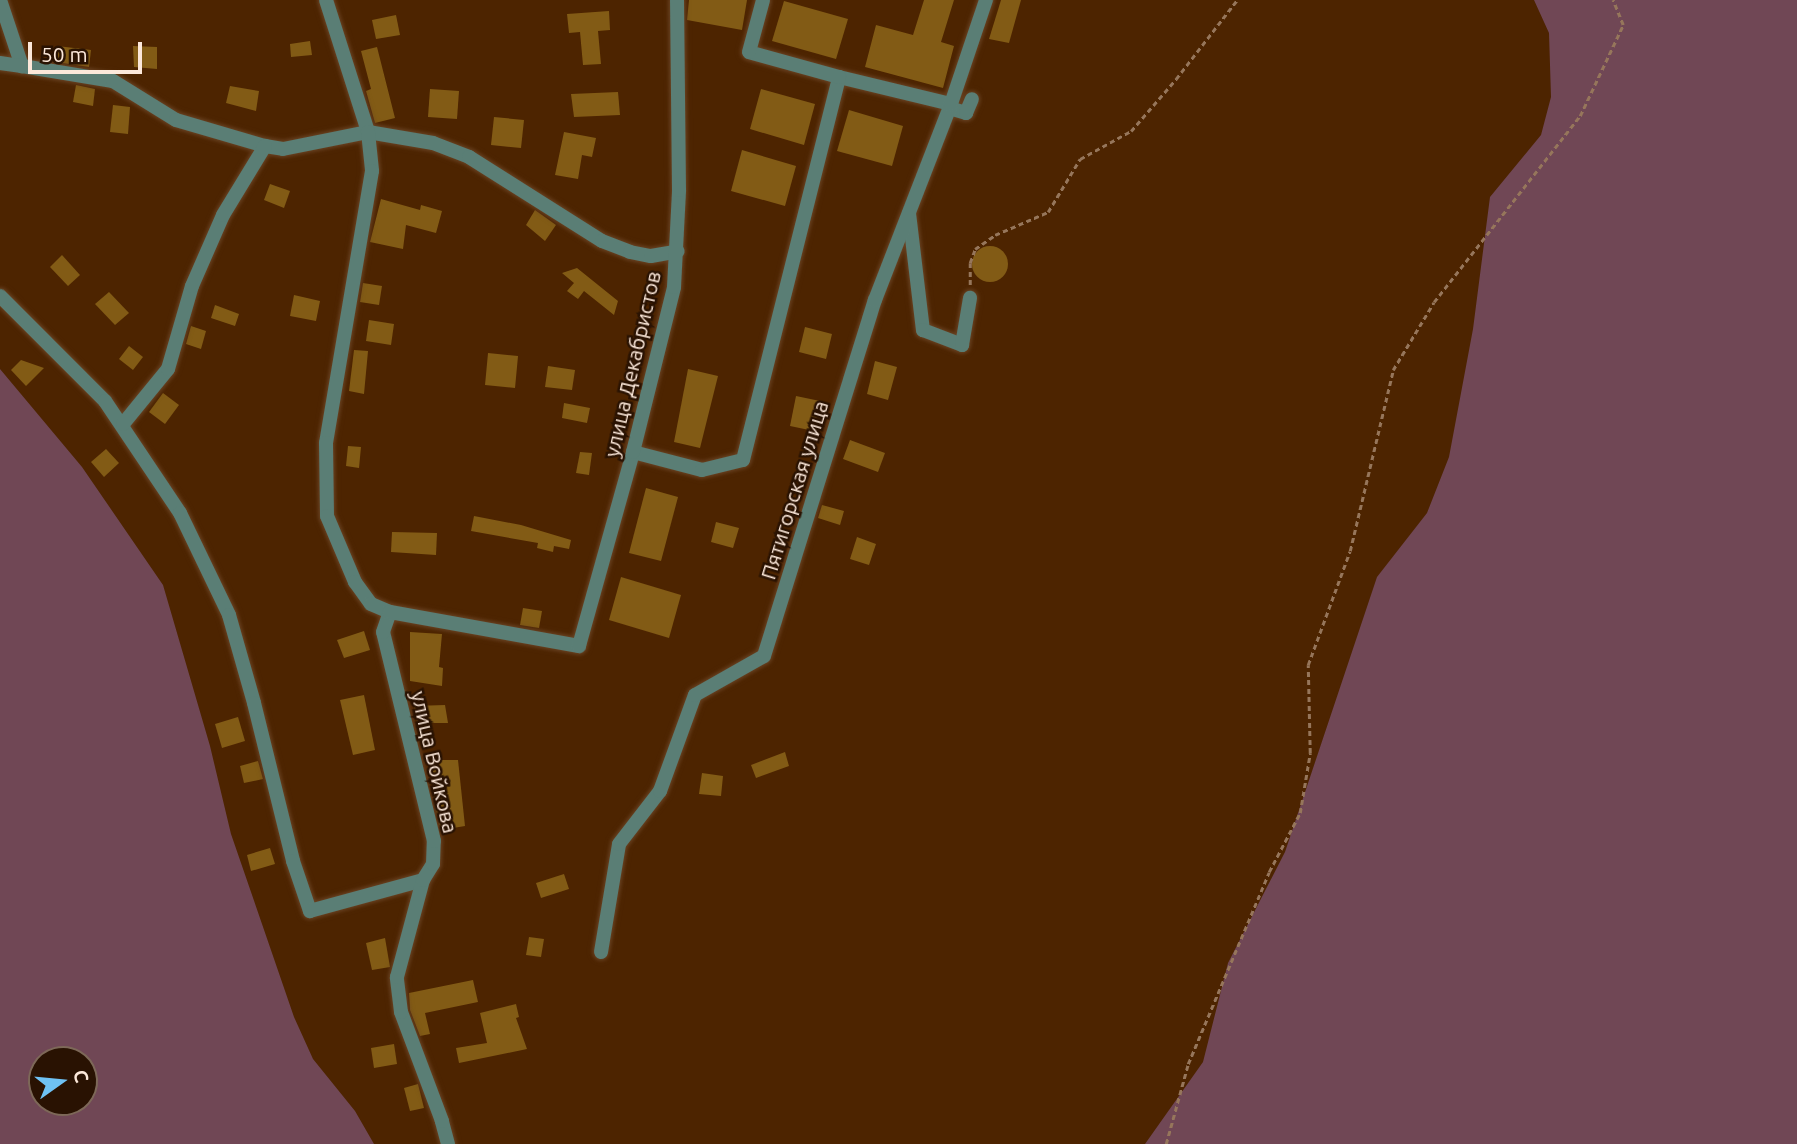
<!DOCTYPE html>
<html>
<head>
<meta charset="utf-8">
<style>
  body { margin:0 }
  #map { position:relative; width:1797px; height:1144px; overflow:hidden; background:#4d2400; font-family:Ubuntu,sans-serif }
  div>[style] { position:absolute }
  .green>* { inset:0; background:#704755 }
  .building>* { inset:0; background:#825b15 }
  .round { border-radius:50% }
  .path>* { height:2.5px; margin-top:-1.25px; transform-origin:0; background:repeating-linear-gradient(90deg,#96765b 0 5px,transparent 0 8.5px) }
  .roads { filter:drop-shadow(0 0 2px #694323) drop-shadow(0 0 2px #694323) }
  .minor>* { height:14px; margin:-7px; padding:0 7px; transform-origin:7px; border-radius:7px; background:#5a7e75 }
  span { translate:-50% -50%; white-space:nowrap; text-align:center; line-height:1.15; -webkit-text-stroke:5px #291202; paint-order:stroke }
  .street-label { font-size:21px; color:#fce8da }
  .north { position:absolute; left:28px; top:1046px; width:70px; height:70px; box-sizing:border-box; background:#291202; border:2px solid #7d6858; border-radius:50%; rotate:75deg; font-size:19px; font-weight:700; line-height:28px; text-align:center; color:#fce8da }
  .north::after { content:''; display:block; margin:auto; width:24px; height:32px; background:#6fc2f4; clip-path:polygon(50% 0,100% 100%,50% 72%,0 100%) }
  .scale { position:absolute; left:28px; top:42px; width:114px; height:32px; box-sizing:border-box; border:4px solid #fce8da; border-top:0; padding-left:9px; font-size:21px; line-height:24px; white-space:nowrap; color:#fce8da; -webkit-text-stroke:5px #291202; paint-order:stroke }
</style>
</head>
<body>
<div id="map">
  <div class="green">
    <div style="clip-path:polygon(1534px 0,1797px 0,1797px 1144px,1145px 1144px,1203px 1062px,1228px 963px,1285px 852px,1377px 577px,1427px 513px,1449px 457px,1473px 329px,1490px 197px,1541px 135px,1551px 97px,1549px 33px)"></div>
    <div style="clip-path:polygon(evenodd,0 369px,82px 467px,163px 585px,210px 746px,231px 834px,294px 1017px,313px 1059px,355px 1111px,374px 1144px,0 1144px,0 369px,84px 1060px,84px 1102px,42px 1102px,42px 1060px,84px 1060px)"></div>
  </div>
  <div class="building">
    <div style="clip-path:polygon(689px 0,747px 0,742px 30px,687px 20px)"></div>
    <div style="clip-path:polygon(924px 0,954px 0,941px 42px,954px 46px,943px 88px,865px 67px,876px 25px,913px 35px)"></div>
    <div style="clip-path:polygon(1001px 0,1021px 0,1009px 43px,989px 39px)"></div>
    <div style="clip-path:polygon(784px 1px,848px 19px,836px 59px,772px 41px)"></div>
    <div style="clip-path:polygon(609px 11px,610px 30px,598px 31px,601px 64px,583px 65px,580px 32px,569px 33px,567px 14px)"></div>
    <div style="clip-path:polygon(396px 15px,400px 35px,376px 39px,372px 20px)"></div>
    <div style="clip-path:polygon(310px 41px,312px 55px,291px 57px,290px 44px)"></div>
    <div style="clip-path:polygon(57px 46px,91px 50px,89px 67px,56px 62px)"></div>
    <div style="clip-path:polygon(133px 46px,157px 47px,157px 69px,134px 67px)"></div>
    <div style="clip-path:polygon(377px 47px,395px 118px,375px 123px,366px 91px,371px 89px,361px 51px)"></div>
    <div style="clip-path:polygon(76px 85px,95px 89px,93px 106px,73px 102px)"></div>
    <div style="clip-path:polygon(230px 86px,259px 91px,256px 111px,226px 103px)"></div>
    <div style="clip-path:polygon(430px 89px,459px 91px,457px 119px,428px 117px)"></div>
    <div style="clip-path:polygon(761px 89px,815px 104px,804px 145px,750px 129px)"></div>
    <div style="clip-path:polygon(618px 92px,620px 115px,574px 117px,571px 94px)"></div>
    <div style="clip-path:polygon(113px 105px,130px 107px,128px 134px,110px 132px)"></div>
    <div style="clip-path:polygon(849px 110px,903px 126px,892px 166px,837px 151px)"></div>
    <div style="clip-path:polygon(494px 117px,524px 120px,521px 148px,491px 145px)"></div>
    <div style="clip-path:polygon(564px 132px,596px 138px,592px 157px,582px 155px,578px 179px,555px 175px)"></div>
    <div style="clip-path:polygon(742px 150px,796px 166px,785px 206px,731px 191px)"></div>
    <div style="clip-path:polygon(270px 184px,290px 191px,284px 208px,264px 200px)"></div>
    <div style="clip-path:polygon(381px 199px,420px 210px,421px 205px,442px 211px,436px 233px,406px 225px,403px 249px,370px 242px)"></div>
    <div style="clip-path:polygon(535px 210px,556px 225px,545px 241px,526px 225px)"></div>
    <div class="round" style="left:972px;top:246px;width:36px;height:36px"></div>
    <div style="clip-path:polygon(62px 255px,80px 275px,68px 286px,50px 267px)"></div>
    <div style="clip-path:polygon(577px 268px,618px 301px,614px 315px,584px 291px,578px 299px,567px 291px,574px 283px,562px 273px)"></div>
    <div style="clip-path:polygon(363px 283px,382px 286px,379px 305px,360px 302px)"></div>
    <div style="clip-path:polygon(109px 292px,129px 313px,115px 325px,95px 304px)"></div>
    <div style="clip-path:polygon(294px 295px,320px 301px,316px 321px,290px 316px)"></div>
    <div style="clip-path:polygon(215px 305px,239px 314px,235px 326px,211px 318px)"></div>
    <div style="clip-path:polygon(369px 320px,394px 324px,391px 345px,366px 341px)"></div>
    <div style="clip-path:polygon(191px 326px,206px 331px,201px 349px,186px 344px)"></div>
    <div style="clip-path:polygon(805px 327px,832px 334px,826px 359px,799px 352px)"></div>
    <div style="clip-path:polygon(129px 346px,143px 357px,133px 370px,119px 359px)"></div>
    <div style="clip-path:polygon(354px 350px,368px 351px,364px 394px,349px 391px)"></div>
    <div style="clip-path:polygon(488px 353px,518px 356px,515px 388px,485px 385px)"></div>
    <div style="clip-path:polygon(21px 360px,44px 368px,26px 386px,11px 370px)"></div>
    <div style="clip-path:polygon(875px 361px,897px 367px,888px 400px,867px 394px)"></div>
    <div style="clip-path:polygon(548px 366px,575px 370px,572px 390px,545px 387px)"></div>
    <div style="clip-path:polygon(688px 369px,718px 376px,700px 448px,674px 442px)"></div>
    <div style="clip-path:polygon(163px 393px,179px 405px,165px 424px,149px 412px)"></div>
    <div style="clip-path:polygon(796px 396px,820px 401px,814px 431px,790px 426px)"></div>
    <div style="clip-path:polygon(564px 403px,590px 408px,587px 423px,562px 418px)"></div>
    <div style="clip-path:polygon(850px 440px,885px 453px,878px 472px,843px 459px)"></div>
    <div style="clip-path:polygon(348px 446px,361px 447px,359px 468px,346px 466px)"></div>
    <div style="clip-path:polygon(106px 449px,119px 463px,104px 477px,91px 462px)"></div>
    <div style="clip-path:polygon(580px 452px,592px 453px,589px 475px,576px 473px)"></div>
    <div style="clip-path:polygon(646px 488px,678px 497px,661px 561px,629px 553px)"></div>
    <div style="clip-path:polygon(822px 505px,844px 511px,840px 525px,818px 518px)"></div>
    <div style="clip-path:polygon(474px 516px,521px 525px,571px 540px,569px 549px,554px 546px,553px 552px,537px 548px,538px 543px,471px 531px)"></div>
    <div style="clip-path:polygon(716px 522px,739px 528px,733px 548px,711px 542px)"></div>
    <div style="clip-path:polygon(392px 532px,437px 533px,436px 555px,391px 552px)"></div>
    <div style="clip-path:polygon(857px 537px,876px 544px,869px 565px,850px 559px)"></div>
    <div style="clip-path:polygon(621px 577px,681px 595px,669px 638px,609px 620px)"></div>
    <div style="clip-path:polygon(523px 608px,542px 611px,539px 628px,520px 625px)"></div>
    <div style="clip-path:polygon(364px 631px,370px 650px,344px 658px,337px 640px)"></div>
    <div style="clip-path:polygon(410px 632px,442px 634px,439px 667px,443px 668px,442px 686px,410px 681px)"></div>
    <div style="clip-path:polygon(364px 695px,375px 750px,353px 755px,340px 700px)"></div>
    <div style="clip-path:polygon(445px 705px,448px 723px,417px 723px,414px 706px)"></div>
    <div style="clip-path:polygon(238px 717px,245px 741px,222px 748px,215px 724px)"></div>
    <div style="clip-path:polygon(785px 752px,789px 766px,756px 778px,751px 765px)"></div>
    <div style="clip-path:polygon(432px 760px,458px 760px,465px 826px,441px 830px,434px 802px)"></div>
    <div style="clip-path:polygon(258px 761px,263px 779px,244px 783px,240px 766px)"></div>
    <div style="clip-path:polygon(702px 773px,723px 776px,721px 796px,699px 794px)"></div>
    <div style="clip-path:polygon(270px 848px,275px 864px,251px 871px,247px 855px)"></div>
    <div style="clip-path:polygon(564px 874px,569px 889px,541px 898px,536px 883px)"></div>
    <div style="clip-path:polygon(529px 937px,544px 939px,541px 957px,526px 955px)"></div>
    <div style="clip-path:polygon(385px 938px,390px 967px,372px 970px,366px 943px)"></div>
    <div style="clip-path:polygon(473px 980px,478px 1002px,425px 1013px,430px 1034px,420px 1036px,410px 1010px,409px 993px)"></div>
    <div style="clip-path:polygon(516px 1004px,519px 1017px,516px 1018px,527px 1049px,459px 1063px,456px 1048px,487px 1043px,480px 1013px)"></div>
    <div style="clip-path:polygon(394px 1044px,397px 1064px,374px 1068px,371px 1048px)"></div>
    <div style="clip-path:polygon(418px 1084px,424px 1108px,410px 1111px,404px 1088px)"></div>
  </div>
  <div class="path">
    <div style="left:970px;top:285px;width:22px;rotate:-90deg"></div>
    <div style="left:970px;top:263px;width:15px;rotate:-70deg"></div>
    <div style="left:975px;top:249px;width:24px;rotate:-35deg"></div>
    <div style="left:995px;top:235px;width:58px;rotate:-23.5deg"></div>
    <div style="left:1048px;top:212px;width:62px;rotate:-58.9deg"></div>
    <div style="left:1080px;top:159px;width:58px;rotate:-28.8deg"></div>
    <div style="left:1131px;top:131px;width:69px;rotate:-49.1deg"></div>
    <div style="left:1176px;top:79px;width:100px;rotate:-52.3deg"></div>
    <div style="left:1166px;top:1144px;width:83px;rotate:-74.6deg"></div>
    <div style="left:1188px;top:1064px;width:208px;rotate:-67.1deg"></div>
    <div style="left:1269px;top:872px;width:67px;rotate:-62.3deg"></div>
    <div style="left:1300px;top:813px;width:61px;rotate:-80.5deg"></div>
    <div style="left:1310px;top:753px;width:88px;rotate:-91.3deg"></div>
    <div style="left:1308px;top:665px;width:121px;rotate:-69.8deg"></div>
    <div style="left:1350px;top:551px;width:186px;rotate:-76.6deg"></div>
    <div style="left:1393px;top:370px;width:79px;rotate:-58.9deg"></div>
    <div style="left:1434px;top:302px;width:236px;rotate:-51.9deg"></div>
    <div style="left:1580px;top:116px;width:101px;rotate:-64.7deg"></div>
    <div style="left:1623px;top:25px;width:27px;rotate:-112deg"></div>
  </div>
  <div class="roads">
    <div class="minor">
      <div style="left:0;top:0;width:70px;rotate:71.6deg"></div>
      <div style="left:22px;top:66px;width:92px;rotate:9.4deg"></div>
      <div style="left:113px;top:81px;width:74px;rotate:31.8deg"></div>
      <div style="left:176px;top:120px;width:93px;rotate:16.3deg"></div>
      <div style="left:265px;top:146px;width:18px;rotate:9deg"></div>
      <div style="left:283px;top:149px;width:87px;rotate:-11.3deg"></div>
      <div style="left:368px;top:132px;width:66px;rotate:9.6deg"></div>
      <div style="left:433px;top:143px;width:39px;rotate:21deg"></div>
      <div style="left:469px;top:157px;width:157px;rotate:32.3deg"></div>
      <div style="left:602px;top:241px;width:30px;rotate:21deg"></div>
      <div style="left:630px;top:252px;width:21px;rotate:11deg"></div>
      <div style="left:651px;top:256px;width:27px;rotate:-10deg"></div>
      <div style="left:326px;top:0;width:139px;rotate:72.3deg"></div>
      <div style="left:368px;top:132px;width:39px;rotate:84deg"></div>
      <div style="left:372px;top:171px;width:276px;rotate:99.6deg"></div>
      <div style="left:326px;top:443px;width:73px;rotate:89.2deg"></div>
      <div style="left:327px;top:516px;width:72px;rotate:67deg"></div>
      <div style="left:355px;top:582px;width:27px;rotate:54deg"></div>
      <div style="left:371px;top:604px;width:21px;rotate:23deg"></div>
      <div style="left:0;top:63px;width:22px;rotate:8deg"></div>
      <div style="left:839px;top:77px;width:115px;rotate:13.6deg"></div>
      <div style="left:949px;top:108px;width:18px;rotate:16deg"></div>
      <div style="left:966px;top:113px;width:15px;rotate:-67deg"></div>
      <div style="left:909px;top:213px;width:118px;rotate:83.2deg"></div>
      <div style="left:923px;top:330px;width:42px;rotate:21deg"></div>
      <div style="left:962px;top:345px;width:48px;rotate:-80.3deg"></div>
      <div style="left:0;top:296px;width:148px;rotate:45deg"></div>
      <div style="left:105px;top:401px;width:135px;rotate:56.2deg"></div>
      <div style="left:180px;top:513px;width:113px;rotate:64.3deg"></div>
      <div style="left:229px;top:615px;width:91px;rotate:74.1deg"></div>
      <div style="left:254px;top:703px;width:163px;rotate:76.1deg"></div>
      <div style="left:293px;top:861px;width:53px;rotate:71.2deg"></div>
      <div style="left:310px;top:911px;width:117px;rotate:-15.3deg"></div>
      <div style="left:123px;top:424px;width:71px;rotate:-50.7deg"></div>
      <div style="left:168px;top:369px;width:86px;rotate:-73.9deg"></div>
      <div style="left:192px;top:286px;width:77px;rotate:-66.4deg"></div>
      <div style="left:223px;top:215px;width:81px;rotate:-58.7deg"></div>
      <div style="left:633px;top:452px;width:71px;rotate:14.6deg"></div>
      <div style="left:702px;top:470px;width:42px;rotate:-13.7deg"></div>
      <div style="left:743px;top:460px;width:395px;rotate:-75.9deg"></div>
      <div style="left:839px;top:77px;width:93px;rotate:-164.5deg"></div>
      <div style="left:749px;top:52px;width:54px;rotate:-74.9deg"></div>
      <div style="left:601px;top:952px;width:109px;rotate:-80.5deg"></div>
      <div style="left:619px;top:844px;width:67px;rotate:-52.3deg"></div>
      <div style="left:660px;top:791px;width:102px;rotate:-70deg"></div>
      <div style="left:695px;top:695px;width:79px;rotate:-29.5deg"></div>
      <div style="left:764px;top:656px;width:373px;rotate:-72.7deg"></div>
      <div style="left:875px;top:300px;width:210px;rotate:-68.8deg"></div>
      <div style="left:951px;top:104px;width:110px;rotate:-71.4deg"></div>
      <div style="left:448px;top:1144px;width:24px;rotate:-105deg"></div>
      <div style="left:442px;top:1121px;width:116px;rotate:-110.6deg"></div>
      <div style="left:401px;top:1012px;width:35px;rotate:-97deg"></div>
      <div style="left:397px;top:977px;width:100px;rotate:-75deg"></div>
      <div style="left:423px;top:880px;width:19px;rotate:-58deg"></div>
      <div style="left:433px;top:864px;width:23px;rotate:-88deg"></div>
      <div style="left:434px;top:841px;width:215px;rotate:-103.7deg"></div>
      <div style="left:383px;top:632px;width:21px;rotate:-71deg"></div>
      <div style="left:390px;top:612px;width:192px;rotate:10.2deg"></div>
      <div style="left:579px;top:646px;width:201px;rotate:-74.4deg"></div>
      <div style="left:633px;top:452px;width:170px;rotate:-76deg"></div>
      <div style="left:674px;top:287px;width:97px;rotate:-87deg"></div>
      <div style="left:679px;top:190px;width:190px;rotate:-90.6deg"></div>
    </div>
  </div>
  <div class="street-label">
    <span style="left:632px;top:364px;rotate:-77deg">улица Декабристов</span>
    <span style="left:794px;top:490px;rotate:-73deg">Пятигорская улица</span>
    <span style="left:435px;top:762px;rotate:77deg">улица Войкова</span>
  </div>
  <div class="north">С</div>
  <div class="scale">50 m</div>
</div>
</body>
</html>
